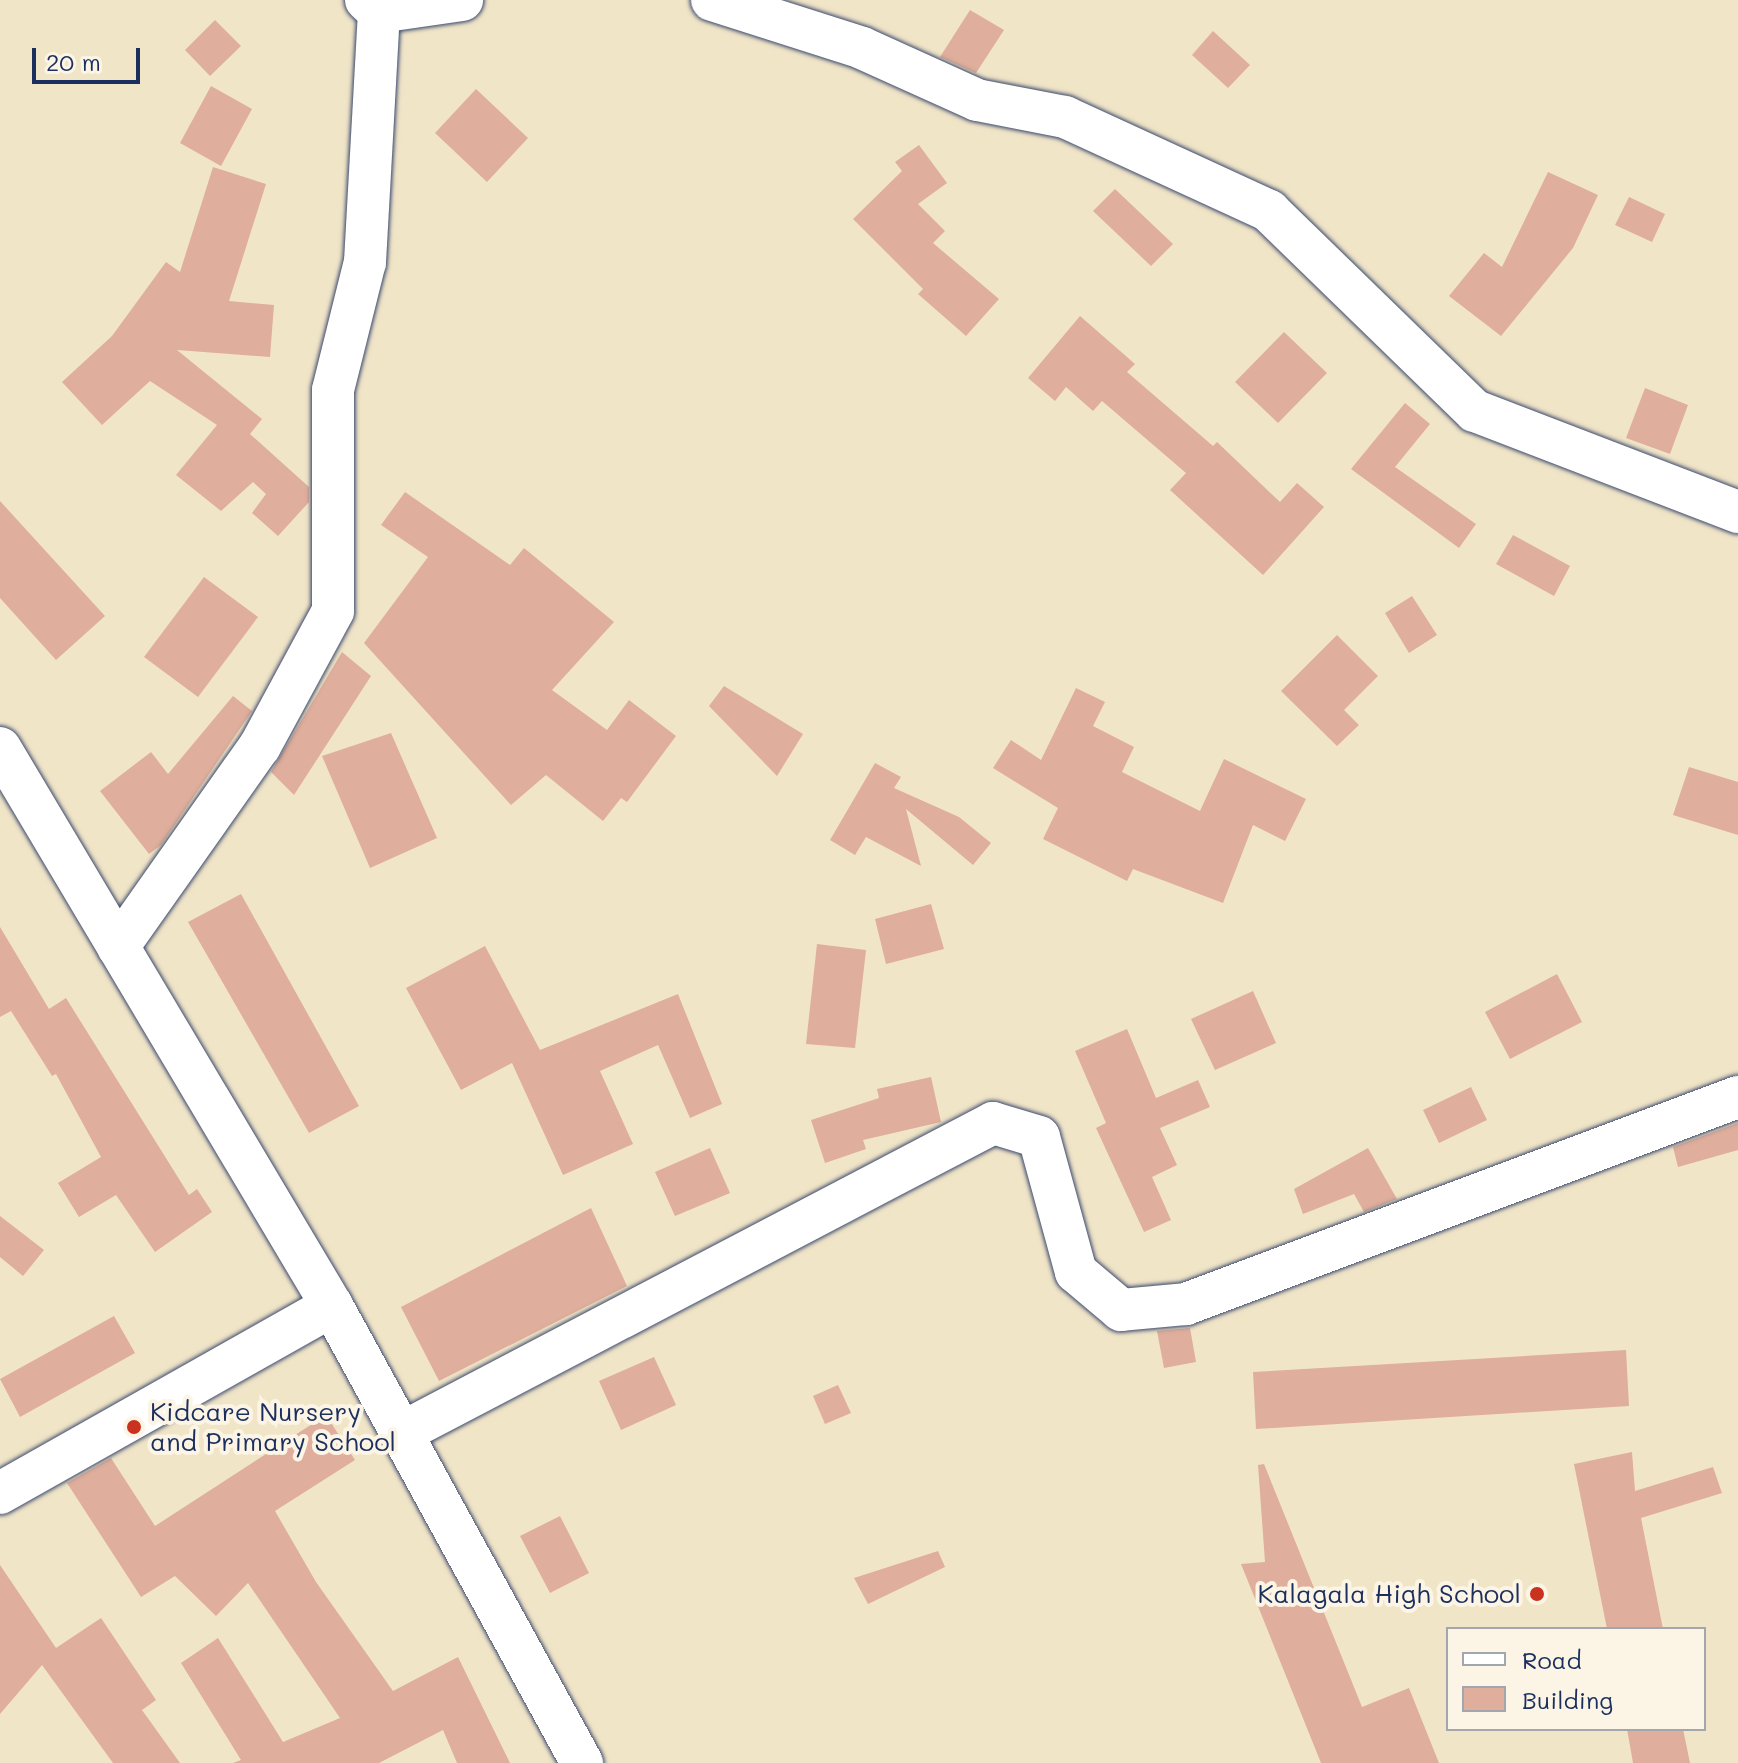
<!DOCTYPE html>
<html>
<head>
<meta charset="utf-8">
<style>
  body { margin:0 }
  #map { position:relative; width:1738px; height:1763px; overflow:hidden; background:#f1e5c8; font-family:Mali,sans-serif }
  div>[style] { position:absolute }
  .building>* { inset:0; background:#dfae9c }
  .roads { filter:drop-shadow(0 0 2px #3b4a6e) drop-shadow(0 0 2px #3b4a6e) }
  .minor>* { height:42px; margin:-21px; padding:0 21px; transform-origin:21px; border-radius:21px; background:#fff }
  .dots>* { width:22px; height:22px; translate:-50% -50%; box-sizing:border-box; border:4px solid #fcf5e5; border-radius:50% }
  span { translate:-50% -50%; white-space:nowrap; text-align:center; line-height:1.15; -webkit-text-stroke:8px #fcf5e5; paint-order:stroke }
  .poi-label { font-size:26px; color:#1b2f5e }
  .left { translate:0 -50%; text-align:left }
  .right { translate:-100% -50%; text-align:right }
  .legend { position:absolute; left:1446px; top:1627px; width:260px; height:104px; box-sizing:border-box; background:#fcf5e5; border:2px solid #a2a6af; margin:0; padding:10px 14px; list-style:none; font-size:24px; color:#1b2f5e }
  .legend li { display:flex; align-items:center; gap:16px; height:40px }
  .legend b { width:40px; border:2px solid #a2a6af }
  .scale { position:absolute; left:32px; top:48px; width:108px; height:36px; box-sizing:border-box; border:4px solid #1b2f5e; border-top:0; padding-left:10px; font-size:24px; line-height:28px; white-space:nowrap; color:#1b2f5e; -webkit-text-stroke:6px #fcf5e5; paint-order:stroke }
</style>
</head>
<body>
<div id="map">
  <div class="building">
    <div style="clip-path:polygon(970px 10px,1004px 30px,976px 73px,940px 57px)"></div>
    <div style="clip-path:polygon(215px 20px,241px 46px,210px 76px,185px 50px)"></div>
    <div style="clip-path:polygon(1213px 31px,1250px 65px,1228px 88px,1192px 55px)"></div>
    <div style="clip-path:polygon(211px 86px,252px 109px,221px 166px,180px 143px)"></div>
    <div style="clip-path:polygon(476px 89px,528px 138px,487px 182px,435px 133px)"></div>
    <div style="clip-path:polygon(919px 145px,947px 183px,918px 204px,945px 231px,933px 243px,999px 299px,966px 336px,918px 294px,923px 289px,853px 219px,902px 171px,895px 162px)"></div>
    <div style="clip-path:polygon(213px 167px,266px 184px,229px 301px,274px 305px,270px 357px,177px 350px,262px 419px,250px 434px,309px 487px,309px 502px,278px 536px,252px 513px,266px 494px,253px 482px,221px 511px,176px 475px,217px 425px,150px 381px,102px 425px,62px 382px,112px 336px,166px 262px,180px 272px)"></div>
    <div style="clip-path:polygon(1548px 172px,1598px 195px,1573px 248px,1501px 336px,1449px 296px,1484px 253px,1502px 267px)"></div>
    <div style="clip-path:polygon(1115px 189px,1173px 244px,1151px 266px,1093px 211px)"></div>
    <div style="clip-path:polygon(1629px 197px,1665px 214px,1652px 242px,1615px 225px)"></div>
    <div style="clip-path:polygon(1080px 316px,1135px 364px,1127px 372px,1213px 446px,1217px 442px,1280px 502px,1297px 483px,1324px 507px,1263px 575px,1170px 490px,1186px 473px,1102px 401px,1093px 411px,1066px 387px,1055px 401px,1028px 378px)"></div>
    <div style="clip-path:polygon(1284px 332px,1327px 373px,1278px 423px,1235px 382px)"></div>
    <div style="clip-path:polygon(1645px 388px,1688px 405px,1670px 454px,1626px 438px)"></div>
    <div style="clip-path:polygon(1405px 403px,1430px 424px,1395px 467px,1476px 524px,1459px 548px,1351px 469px)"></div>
    <div style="clip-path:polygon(405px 492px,510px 565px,524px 548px,614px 622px,552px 690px,607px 730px,629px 700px,676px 736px,627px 802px,621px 798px,603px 821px,546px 775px,511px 805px,364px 643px,428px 557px,381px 525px)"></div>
    <div style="clip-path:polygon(0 501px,105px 616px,56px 660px,0 598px)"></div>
    <div style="clip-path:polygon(1513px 535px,1570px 566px,1554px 596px,1496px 564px)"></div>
    <div style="clip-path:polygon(204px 577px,258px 617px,198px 697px,144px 657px)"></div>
    <div style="clip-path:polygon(1412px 596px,1437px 635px,1409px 653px,1385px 613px)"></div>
    <div style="clip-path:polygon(1337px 635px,1378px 676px,1344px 710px,1359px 725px,1337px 746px,1281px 691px)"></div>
    <div style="clip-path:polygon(342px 652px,371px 676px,294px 795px,271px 772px)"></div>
    <div style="clip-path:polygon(724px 686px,803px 734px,777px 776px,709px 706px)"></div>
    <div style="clip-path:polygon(1076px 688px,1105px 702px,1093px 726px,1134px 747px,1122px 772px,1200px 811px,1224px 759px,1306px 799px,1285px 841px,1253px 825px,1223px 903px,1133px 869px,1127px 881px,1043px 839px,1058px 808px,993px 768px,1011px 740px,1041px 760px)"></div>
    <div style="clip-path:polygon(233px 696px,252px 711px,161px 845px,149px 854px,100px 791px,151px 752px,168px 774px)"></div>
    <div style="clip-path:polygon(391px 733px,437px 838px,370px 868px,322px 756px)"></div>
    <div style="clip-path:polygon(875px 763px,901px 777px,894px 788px,959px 817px,991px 843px,973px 865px,906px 809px,921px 866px,866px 837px,855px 855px,830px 840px)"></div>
    <div style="clip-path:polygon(1689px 767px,1738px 782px,1738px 835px,1673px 815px)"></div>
    <div style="clip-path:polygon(241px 894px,359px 1106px,309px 1133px,188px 922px)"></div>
    <div style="clip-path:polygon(931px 904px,944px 949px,886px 964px,875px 919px)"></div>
    <div style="clip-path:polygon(0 927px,49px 1009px,66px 998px,189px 1195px,197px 1189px,212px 1212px,155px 1252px,116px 1195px,79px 1217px,58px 1183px,101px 1157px,56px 1074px,52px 1076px,11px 1011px,0 1017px)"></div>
    <div style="clip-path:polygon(817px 944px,866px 950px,855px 1048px,806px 1044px)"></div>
    <div style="clip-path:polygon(485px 946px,540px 1050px,678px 994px,722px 1104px,690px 1118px,658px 1045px,600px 1071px,633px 1144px,563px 1175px,512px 1063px,461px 1090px,406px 988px)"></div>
    <div style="clip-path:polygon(1557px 974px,1582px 1022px,1510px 1059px,1485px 1012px)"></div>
    <div style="clip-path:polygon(1253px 991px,1276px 1043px,1215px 1070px,1191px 1019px)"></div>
    <div style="clip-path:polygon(1127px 1029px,1156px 1098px,1198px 1080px,1210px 1107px,1160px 1128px,1177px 1165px,1152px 1177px,1171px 1220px,1144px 1232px,1096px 1128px,1106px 1123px,1075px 1051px)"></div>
    <div style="clip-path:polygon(931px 1077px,941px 1122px,863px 1140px,866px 1149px,825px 1163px,811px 1120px,879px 1098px,877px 1089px)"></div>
    <div style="clip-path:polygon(1471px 1087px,1487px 1120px,1439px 1143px,1423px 1110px)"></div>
    <div style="clip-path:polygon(1738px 1123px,1738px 1150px,1678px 1167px,1673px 1147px)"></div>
    <div style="clip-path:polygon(710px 1148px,730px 1193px,675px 1216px,655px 1172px)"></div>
    <div style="clip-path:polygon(1368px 1148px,1397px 1199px,1364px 1212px,1354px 1194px,1303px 1214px,1294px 1189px)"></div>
    <div style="clip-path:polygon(591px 1208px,627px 1286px,439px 1381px,401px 1307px)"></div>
    <div style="clip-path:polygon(0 1216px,44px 1250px,23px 1276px,0 1257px)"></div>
    <div style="clip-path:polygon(114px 1316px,135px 1353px,20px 1417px,0 1379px)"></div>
    <div style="clip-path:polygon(1190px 1328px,1196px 1362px,1164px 1368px,1157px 1331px)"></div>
    <div style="clip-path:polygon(1626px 1350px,1629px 1406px,1256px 1429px,1253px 1372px)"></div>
    <div style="clip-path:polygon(654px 1357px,676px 1405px,621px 1430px,599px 1381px)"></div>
    <div style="clip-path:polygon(838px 1385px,851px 1413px,825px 1424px,813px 1396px)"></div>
    <div style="clip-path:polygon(326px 1415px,355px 1460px,275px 1511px,316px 1582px,393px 1691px,458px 1657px,510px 1763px,457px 1763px,443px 1730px,379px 1763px,233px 1763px,241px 1760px,181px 1663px,218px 1638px,283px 1742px,340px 1718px,248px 1583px,216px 1616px,175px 1576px,141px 1597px,67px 1483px,111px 1458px,155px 1526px)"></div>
    <div style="clip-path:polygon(1632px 1452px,1635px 1491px,1713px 1467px,1722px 1493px,1641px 1518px,1663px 1629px,1607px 1629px,1574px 1464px)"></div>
    <div style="clip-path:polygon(1264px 1464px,1362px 1707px,1409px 1688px,1439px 1763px,1321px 1763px,1241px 1564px,1265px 1562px,1258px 1465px)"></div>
    <div style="clip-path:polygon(560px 1516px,589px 1573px,550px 1593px,520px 1536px)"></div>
    <div style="clip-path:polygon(938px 1551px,945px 1567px,868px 1604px,854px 1578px)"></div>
    <div style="clip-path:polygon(0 1565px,56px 1648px,101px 1618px,156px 1700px,142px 1710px,180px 1763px,113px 1763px,42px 1665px,0 1714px)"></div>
    <div style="clip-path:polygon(1627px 1729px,1683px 1729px,1690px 1763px,1633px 1763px)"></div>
  </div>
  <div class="roads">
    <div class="minor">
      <div style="left:366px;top:0;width:18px;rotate:43deg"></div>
      <div style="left:379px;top:12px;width:84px;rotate:-8.2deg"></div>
      <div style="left:712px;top:0;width:157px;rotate:17.7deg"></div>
      <div style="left:862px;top:48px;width:126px;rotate:24.3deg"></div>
      <div style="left:977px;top:100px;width:90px;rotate:10.9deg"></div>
      <div style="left:1065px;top:117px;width:225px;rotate:24.7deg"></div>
      <div style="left:1269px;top:211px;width:287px;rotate:44.2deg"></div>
      <div style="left:1475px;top:411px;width:282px;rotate:21deg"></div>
      <div style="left:0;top:748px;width:649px;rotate:59.25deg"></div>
      <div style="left:332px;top:1306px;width:521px;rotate:61.32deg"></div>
      <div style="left:118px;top:947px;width:246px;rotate:-54.8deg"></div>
      <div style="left:260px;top:746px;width:153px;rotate:-61.6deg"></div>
      <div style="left:333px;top:611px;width:221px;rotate:-90deg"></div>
      <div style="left:333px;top:390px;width:132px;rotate:-76deg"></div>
      <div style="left:365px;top:262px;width:250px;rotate:-86.8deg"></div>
      <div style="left:403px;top:1432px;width:666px;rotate:-27.64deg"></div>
      <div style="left:993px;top:1123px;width:48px;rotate:16.9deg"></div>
      <div style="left:1039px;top:1137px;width:140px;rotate:74.7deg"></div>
      <div style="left:1076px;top:1272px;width:59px;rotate:40.2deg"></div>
      <div style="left:1121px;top:1310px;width:65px;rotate:-5.3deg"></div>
      <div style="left:1186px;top:1304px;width:590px;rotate:-20.56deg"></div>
      <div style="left:0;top:1493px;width:381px;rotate:-29.4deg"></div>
    </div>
  </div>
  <div class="dots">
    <div style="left:134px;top:1427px;background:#c8321e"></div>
    <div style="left:1537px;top:1594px;background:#c8321e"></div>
  </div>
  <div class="poi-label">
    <span class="left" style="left:150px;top:1427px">Kidcare Nursery<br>and Primary School</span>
    <span class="right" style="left:1521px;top:1594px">Kalagala High School</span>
  </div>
  <ul class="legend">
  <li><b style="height:10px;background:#fff"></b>Road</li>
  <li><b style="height:22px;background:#dfae9c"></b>Building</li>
  </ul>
  <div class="scale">20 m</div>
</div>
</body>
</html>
